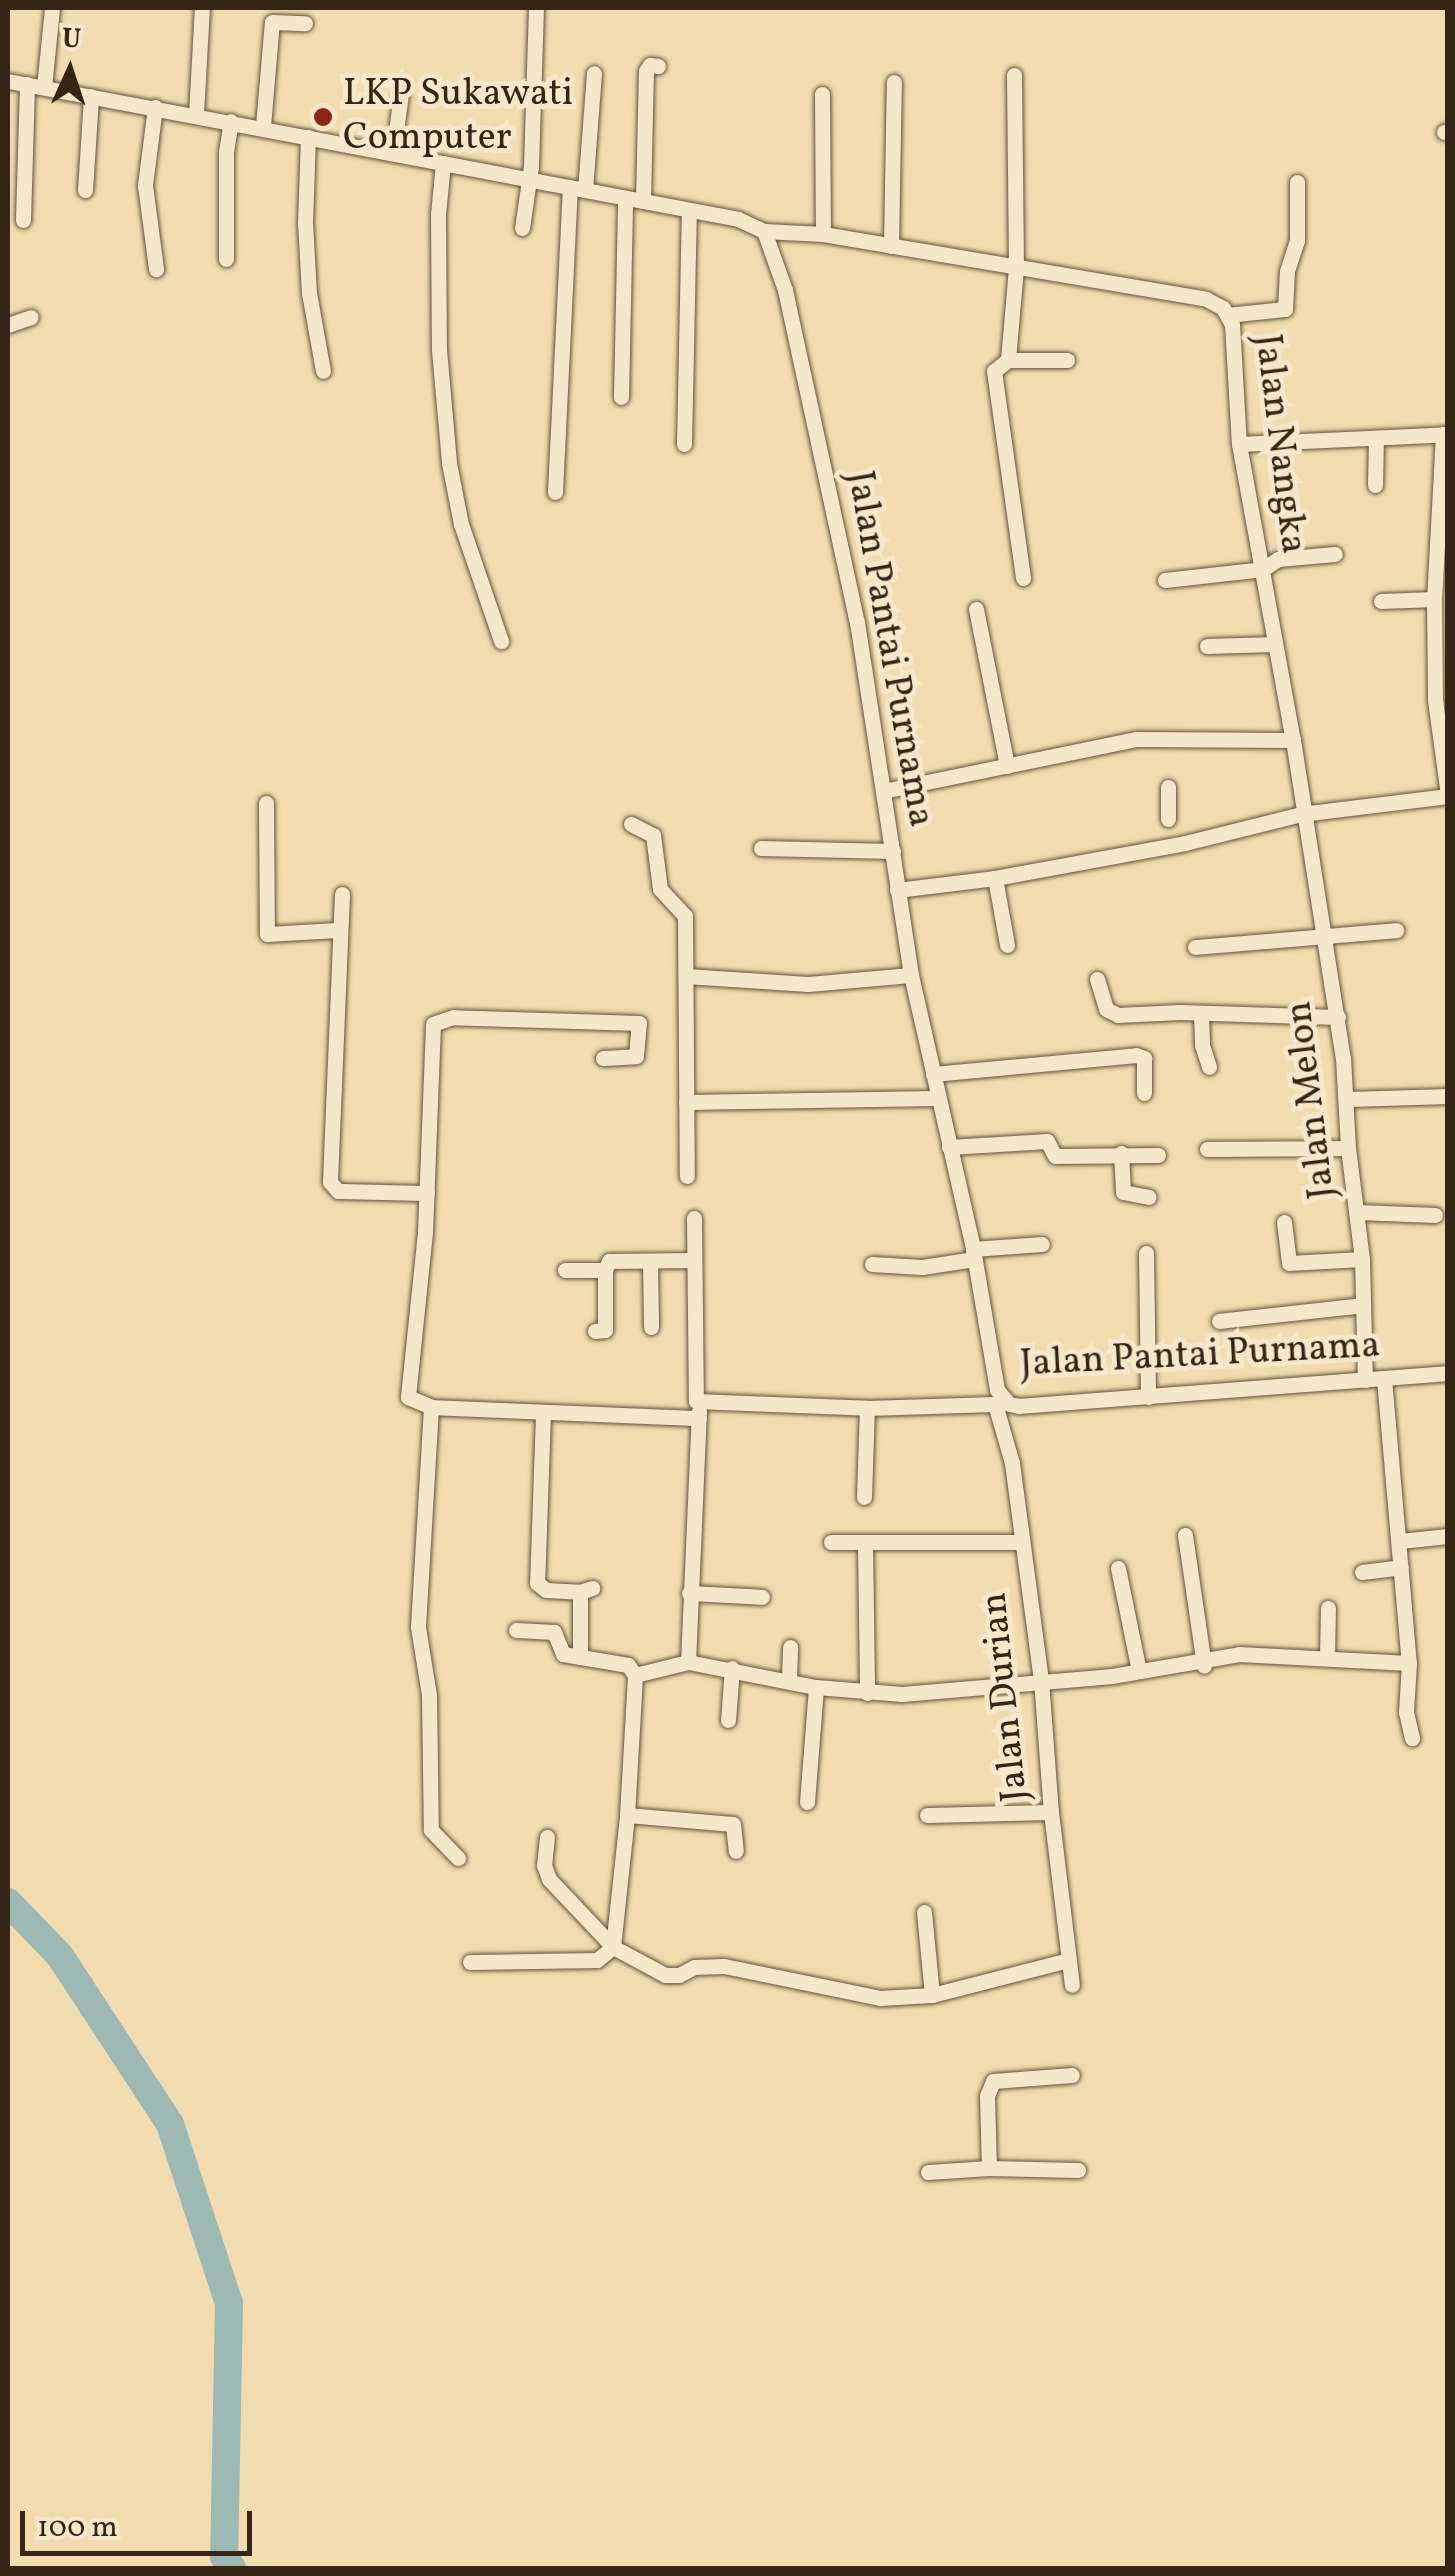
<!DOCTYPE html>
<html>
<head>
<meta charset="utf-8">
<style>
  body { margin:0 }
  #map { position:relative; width:1455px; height:2576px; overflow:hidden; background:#f0dcae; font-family:Vollkorn,serif }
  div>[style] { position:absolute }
  .river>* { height:28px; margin:-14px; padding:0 14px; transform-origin:14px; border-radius:14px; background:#9db9b4 }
  .roads { filter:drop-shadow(0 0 2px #63533a) drop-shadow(0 0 2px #63533a) }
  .minor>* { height:15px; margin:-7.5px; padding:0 7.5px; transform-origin:7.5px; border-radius:7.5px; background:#f5e8ca }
  .dots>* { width:28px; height:28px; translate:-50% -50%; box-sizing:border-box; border:5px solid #f5e8ca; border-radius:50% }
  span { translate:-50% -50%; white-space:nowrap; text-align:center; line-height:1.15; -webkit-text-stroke:10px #f5e8ca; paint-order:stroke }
  .poi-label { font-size:38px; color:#342514 }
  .left { translate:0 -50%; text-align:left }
  .street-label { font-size:38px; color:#342514 }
  .frame { position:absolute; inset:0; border:10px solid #342514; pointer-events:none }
  .north { position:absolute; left:20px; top:20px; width:100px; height:100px; -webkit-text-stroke:8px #f5e8ca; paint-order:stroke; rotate:3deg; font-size:28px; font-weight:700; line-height:40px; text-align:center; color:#342514 }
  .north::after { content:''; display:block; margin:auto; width:35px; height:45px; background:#342514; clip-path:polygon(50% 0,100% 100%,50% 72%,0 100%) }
  .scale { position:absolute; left:20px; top:2511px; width:232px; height:45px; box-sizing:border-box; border:5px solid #342514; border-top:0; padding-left:12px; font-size:30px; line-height:35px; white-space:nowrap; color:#342514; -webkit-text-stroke:8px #f5e8ca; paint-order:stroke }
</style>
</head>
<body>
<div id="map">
  <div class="river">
    <div style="left:8px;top:1902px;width:75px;rotate:46.1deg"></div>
    <div style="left:60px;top:1956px;width:201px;rotate:56.8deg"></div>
    <div style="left:170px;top:2124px;width:188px;rotate:71.8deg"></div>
    <div style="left:229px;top:2303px;width:254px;rotate:91.1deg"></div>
    <div style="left:224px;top:2557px;width:14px;rotate:54deg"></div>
  </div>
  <div class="roads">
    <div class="minor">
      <div style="left:1014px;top:75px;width:193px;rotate:89.4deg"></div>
      <div style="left:1016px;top:268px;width:92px;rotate:95deg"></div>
      <div style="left:1008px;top:360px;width:18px;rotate:142deg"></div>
      <div style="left:994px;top:371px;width:209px;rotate:82deg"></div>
      <div style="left:8px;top:81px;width:743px;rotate:10.7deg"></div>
      <div style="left:738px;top:219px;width:29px;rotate:25deg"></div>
      <div style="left:764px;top:231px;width:63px;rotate:70.4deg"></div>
      <div style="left:785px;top:290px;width:340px;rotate:77.8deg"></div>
      <div style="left:857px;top:622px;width:357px;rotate:81.3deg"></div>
      <div style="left:911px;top:975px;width:281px;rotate:77.2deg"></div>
      <div style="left:973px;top:1249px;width:143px;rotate:80.3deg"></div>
      <div style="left:997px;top:1390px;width:18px;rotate:49deg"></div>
      <div style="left:1009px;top:1404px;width:10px;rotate:11deg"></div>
      <div style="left:1019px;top:1406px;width:430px;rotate:-4.4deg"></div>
      <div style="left:44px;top:87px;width:79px;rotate:-84.2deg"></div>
      <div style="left:822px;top:94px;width:140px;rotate:89.6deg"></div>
      <div style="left:155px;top:107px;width:79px;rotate:97.3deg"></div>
      <div style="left:145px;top:185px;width:85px;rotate:82.5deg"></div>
      <div style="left:196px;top:114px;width:106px;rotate:-86.8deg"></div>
      <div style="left:263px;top:126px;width:104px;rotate:-85.1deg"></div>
      <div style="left:272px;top:22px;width:33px;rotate:2deg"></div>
      <div style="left:1444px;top:132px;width:4px;rotate:-14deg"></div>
      <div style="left:308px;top:137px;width:85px;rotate:92deg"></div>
      <div style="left:305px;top:222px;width:71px;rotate:86.8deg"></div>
      <div style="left:309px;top:293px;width:79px;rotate:79.8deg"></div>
      <div style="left:393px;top:153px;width:60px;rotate:-82.3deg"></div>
      <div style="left:443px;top:163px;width:51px;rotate:95.6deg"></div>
      <div style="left:438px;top:214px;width:136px;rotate:89.6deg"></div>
      <div style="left:439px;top:350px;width:113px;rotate:84.9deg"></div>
      <div style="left:449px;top:463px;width:62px;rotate:78.9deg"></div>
      <div style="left:461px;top:524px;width:124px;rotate:71.1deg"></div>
      <div style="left:85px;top:190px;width:94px;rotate:-86.3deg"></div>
      <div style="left:585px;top:190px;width:117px;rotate:-85.6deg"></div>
      <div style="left:643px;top:201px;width:130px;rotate:-88.7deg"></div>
      <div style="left:646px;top:71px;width:7px;rotate:-56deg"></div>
      <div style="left:650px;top:65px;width:8px;rotate:7deg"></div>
      <div style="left:23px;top:220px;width:136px;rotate:-88.3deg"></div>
      <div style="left:522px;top:228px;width:63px;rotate:-81.7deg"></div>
      <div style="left:531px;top:166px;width:158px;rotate:-88.2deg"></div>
      <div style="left:764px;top:231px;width:59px;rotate:2.9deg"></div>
      <div style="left:823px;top:234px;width:388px;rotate:9.6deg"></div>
      <div style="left:1206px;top:299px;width:19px;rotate:28deg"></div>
      <div style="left:1223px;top:308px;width:18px;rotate:61deg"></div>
      <div style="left:1232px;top:324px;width:120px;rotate:86.7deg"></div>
      <div style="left:1239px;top:444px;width:301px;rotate:79.7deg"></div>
      <div style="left:1293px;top:740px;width:322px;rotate:81.1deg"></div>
      <div style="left:1343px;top:1058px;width:90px;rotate:86.8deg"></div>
      <div style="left:1348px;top:1148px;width:112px;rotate:82.8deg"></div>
      <div style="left:1362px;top:1259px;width:121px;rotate:88.6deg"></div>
      <div style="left:891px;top:246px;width:164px;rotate:-89deg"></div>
      <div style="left:226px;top:259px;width:107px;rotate:-90deg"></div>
      <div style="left:226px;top:152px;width:31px;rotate:-81deg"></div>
      <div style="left:1227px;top:315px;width:58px;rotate:-5.9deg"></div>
      <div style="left:1285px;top:309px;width:38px;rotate:-87deg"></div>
      <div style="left:1287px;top:271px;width:32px;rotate:-72deg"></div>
      <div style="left:1297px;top:241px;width:59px;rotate:-90deg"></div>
      <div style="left:8px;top:325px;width:24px;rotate:-19deg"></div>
      <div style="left:1008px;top:360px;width:59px"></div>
      <div style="left:621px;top:397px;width:199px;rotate:-88.8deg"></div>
      <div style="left:1443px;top:434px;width:165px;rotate:93.1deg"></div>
      <div style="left:1434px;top:599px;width:101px;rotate:89.4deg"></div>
      <div style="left:1435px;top:700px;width:96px;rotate:82.2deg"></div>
      <div style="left:684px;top:444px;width:232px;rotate:-88.8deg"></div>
      <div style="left:1239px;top:444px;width:209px;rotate:-2.7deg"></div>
      <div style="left:1375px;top:485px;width:47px;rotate:-88.8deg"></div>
      <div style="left:555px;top:492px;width:305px;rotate:-87.2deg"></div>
      <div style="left:1165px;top:580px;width:99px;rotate:-6.4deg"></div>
      <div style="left:1263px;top:569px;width:18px;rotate:-34deg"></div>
      <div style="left:1278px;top:559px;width:57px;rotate:-5deg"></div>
      <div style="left:1381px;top:601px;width:53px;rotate:-2.2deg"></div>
      <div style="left:976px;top:609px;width:160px;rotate:78.8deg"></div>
      <div style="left:1207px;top:646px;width:68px;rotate:-1.7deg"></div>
      <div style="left:1168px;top:787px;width:32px;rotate:90deg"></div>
      <div style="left:883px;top:791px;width:259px;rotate:-11.6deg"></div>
      <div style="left:1137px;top:739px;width:156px;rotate:0.4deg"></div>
      <div style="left:266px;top:803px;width:131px;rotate:89.6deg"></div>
      <div style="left:267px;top:934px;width:70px;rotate:-3.3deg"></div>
      <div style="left:631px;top:824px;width:25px;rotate:27deg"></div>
      <div style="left:653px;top:835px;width:54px;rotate:82.6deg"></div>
      <div style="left:660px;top:889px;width:37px;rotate:47deg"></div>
      <div style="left:685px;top:916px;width:260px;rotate:89.6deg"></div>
      <div style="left:761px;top:848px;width:132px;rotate:1.3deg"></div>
      <div style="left:995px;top:878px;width:68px;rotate:79.8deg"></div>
      <div style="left:897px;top:890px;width:99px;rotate:-7deg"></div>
      <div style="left:995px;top:878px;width:193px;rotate:-10.4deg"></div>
      <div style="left:1185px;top:843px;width:120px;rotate:-14deg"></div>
      <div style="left:1301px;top:814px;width:148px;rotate:-7deg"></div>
      <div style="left:342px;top:894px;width:288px;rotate:92.4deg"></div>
      <div style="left:330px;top:1182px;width:12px;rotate:48deg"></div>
      <div style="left:338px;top:1191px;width:89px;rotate:1.3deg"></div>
      <div style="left:1195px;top:947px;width:202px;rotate:-4.8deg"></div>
      <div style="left:686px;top:976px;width:122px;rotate:3.8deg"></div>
      <div style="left:808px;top:984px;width:103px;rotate:-5deg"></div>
      <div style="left:1097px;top:979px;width:31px;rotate:73deg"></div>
      <div style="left:1106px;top:1009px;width:13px;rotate:27deg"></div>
      <div style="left:1118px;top:1015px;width:62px;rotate:-2.8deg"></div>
      <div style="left:1180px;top:1012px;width:158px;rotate:1.8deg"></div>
      <div style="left:1201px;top:1014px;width:31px;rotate:88deg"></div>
      <div style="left:1202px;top:1045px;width:23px;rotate:72deg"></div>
      <div style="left:603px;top:1058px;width:33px;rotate:-3deg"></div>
      <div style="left:636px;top:1056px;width:33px;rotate:-85deg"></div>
      <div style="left:639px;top:1023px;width:186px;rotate:-178.2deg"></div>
      <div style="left:453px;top:1017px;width:21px;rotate:161deg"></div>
      <div style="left:433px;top:1024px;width:208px;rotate:92.2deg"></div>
      <div style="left:425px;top:1232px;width:166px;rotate:95.9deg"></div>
      <div style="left:408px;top:1397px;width:25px;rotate:23deg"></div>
      <div style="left:431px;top:1407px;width:268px;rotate:2.4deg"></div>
      <div style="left:933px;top:1074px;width:204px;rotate:-5.3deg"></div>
      <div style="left:1136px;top:1055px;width:9px;rotate:21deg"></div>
      <div style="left:1144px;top:1058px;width:35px;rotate:90deg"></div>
      <div style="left:1348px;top:1099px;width:100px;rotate:-1.7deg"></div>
      <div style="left:686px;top:1102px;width:251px;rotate:-0.9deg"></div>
      <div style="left:949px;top:1147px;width:98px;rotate:-3.5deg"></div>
      <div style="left:1047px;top:1141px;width:17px;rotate:62deg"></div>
      <div style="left:1055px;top:1156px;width:103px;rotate:-0.6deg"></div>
      <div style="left:1207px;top:1149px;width:141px;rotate:-0.4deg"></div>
      <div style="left:1121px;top:1153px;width:39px;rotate:87deg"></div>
      <div style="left:1123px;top:1192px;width:26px;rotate:11deg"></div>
      <div style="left:1358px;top:1212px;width:77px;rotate:2.2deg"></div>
      <div style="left:694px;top:1218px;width:183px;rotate:89.4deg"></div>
      <div style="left:696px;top:1401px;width:171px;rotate:2.3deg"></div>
      <div style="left:867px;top:1408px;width:128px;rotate:-1.8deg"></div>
      <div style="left:995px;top:1404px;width:6px;rotate:-45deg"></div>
      <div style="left:1284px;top:1222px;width:41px;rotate:83deg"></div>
      <div style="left:1289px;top:1263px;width:73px;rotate:-3.1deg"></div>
      <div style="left:973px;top:1249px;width:69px;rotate:-4.1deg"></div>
      <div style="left:1146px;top:1253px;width:144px;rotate:89.2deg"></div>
      <div style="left:650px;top:1261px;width:66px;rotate:89.1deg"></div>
      <div style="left:872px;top:1264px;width:50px;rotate:3.4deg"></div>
      <div style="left:922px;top:1267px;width:53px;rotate:-8.7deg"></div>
      <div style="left:565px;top:1270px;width:40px"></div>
      <div style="left:1219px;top:1321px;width:145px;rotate:-6.3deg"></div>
      <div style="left:595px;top:1331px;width:10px;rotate:-6deg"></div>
      <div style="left:605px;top:1330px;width:60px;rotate:-90deg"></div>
      <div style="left:605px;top:1270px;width:10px;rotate:-66deg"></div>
      <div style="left:609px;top:1261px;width:84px;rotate:-0.7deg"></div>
      <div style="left:1384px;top:1379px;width:285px;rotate:85deg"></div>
      <div style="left:1409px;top:1663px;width:49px;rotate:93.5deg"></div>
      <div style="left:1406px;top:1712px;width:27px;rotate:77deg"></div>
      <div style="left:995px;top:1404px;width:61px;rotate:73.9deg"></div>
      <div style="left:1012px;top:1463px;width:219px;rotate:82.4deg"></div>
      <div style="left:1041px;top:1680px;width:132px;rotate:85.7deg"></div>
      <div style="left:1051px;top:1812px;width:174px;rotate:83.1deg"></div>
      <div style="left:431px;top:1407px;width:220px;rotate:93.4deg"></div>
      <div style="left:418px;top:1627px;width:69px;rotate:80.8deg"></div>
      <div style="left:429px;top:1695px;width:135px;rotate:89.2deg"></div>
      <div style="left:431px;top:1830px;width:39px;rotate:46deg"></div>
      <div style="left:543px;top:1414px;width:169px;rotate:92deg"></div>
      <div style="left:537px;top:1583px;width:11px;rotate:38deg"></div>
      <div style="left:546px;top:1590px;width:34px;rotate:3deg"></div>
      <div style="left:580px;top:1592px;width:13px;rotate:-18deg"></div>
      <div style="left:864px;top:1497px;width:89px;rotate:-88.1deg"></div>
      <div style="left:1185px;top:1535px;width:132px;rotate:81.7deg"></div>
      <div style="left:1400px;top:1541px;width:48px;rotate:-5.9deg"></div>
      <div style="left:831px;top:1542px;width:189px"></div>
      <div style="left:865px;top:1543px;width:150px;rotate:89.2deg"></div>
      <div style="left:1118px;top:1568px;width:105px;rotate:78.5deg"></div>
      <div style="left:1362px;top:1572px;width:39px;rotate:-7deg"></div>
      <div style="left:580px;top:1592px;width:65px;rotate:90deg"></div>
      <div style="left:689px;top:1593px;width:73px;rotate:3.1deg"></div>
      <div style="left:1327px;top:1658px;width:50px;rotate:-88.9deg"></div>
      <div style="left:688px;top:1662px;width:251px;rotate:-87.5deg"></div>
      <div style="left:635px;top:1675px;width:55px;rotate:-13.8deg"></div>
      <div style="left:688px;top:1662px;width:130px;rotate:11.1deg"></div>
      <div style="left:816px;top:1687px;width:86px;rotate:4.7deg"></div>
      <div style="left:902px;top:1694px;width:211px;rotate:-4.9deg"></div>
      <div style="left:1112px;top:1676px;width:129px;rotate:-9.8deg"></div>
      <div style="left:1239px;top:1654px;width:170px;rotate:3deg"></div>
      <div style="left:789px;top:1679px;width:32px;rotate:-88deg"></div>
      <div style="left:728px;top:1720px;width:52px;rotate:-85.6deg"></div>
      <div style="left:807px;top:1802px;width:115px;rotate:-85.5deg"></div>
      <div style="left:627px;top:1815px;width:106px;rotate:4.9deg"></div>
      <div style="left:733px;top:1824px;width:27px;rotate:84deg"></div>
      <div style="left:927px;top:1815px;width:124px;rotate:-1.4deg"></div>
      <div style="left:547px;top:1837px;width:28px;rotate:96deg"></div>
      <div style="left:544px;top:1865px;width:15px;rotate:70deg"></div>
      <div style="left:549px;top:1879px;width:93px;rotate:46.7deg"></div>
      <div style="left:613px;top:1947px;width:59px;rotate:28.3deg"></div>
      <div style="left:665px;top:1975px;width:14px"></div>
      <div style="left:679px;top:1975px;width:17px;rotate:-28deg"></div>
      <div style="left:694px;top:1967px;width:30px;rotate:-2deg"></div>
      <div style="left:724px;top:1966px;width:159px;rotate:11.6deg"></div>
      <div style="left:880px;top:1998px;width:52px;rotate:-3.3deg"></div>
      <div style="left:932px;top:1995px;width:140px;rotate:-14.4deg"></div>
      <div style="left:924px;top:1912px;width:83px;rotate:84.5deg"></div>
      <div style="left:470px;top:1962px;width:127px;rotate:-0.9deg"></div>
      <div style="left:597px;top:1960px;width:21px;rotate:-39deg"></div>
      <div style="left:613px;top:1947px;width:133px;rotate:-83.9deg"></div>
      <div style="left:627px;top:1815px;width:140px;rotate:-86.7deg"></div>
      <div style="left:635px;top:1675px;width:12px;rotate:-125deg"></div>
      <div style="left:628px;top:1665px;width:66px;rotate:-170.4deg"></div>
      <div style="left:563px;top:1654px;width:24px;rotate:-112deg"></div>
      <div style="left:554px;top:1632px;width:38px;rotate:-177deg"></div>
      <div style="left:989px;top:2168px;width:72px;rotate:-91.6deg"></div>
      <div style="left:987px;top:2096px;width:16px;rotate:-68deg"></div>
      <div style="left:993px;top:2081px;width:79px;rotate:-4.3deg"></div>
      <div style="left:928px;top:2172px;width:61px;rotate:-3.8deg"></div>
      <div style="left:989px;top:2168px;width:89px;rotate:1.3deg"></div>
    </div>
  </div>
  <div class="dots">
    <div style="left:323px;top:117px;background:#8f2418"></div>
  </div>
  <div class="poi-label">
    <span class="left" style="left:343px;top:117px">LKP Sukawati<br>Computer</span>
  </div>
  <div class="street-label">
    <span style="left:1279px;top:444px;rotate:83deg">Jalan Nangka</span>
    <span style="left:889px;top:649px;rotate:80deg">Jalan Pantai Purnama</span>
    <span style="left:1312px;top:1100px;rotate:-97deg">Jalan Melon</span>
    <span style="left:1200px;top:1356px;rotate:-3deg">Jalan Pantai Purnama</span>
    <span style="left:1006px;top:1697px;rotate:-96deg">Jalan Durian</span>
  </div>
  <div class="frame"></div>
  <div class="north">U</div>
  <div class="scale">100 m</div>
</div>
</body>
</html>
